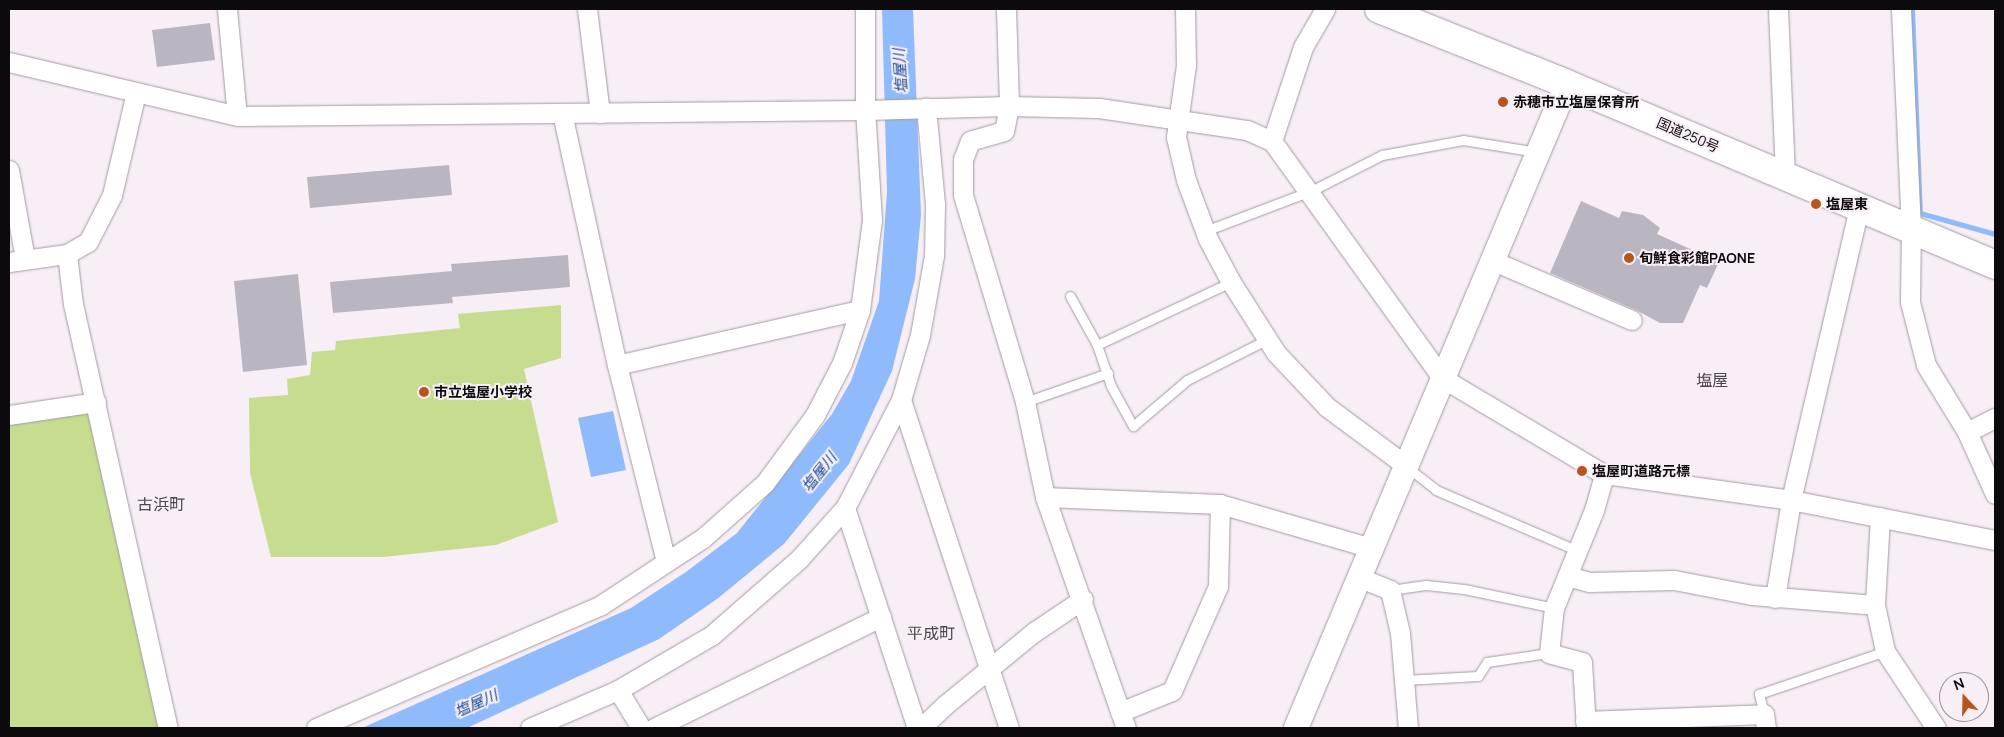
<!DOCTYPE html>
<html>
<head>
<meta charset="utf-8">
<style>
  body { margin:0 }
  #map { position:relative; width:2004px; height:737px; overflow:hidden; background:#f7eef6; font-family:Manrope,"Noto Sans JP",sans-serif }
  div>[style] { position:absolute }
  .green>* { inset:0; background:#c6dd90 }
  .water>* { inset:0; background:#8fbbfc }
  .stream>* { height:5px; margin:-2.5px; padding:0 2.5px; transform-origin:2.5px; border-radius:2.5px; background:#8fbbfc }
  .building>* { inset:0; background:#bab6c1 }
  .roads { filter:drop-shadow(0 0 1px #a39aa2) drop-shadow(0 0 1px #a39aa2) }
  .service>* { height:9px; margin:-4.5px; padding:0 4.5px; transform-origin:4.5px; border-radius:4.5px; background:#fff }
  .minor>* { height:19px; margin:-9.5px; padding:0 9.5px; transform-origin:9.5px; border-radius:9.5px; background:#fff }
  .tertiary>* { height:24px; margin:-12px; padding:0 12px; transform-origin:12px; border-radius:12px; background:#fff }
  .trunk>* { height:28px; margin:-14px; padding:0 14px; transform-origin:14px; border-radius:14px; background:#fff }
  .dots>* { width:14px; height:14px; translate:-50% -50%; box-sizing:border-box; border:2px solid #f7eef6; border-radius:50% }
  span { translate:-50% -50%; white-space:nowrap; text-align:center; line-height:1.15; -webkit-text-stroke:4px #f7eef6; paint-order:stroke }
  .poi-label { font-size:14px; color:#0d0a0d; font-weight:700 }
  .left { translate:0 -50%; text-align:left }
  .street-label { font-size:14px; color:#0d0a0d }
  .water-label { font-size:15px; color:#184c98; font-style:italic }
  .quarter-label { font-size:16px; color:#4e464e }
  .frame { position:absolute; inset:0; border:10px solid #0d0a0d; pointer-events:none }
  .north { position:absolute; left:1939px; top:672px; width:50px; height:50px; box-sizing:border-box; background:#f7eef6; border:1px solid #999399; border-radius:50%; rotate:339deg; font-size:14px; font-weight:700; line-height:20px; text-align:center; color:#0d0a0d }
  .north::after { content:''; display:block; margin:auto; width:18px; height:22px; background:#b8551d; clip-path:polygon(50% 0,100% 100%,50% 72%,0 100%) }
</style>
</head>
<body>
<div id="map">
  <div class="green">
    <div style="clip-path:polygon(561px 305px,561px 358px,524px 369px,558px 522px,496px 545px,383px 557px,271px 557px,250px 473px,249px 398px,288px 395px,287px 379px,310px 375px,312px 352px,335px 350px,336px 341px,460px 328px,458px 314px)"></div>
    <div style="clip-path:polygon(89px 410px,163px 728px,9px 728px,9px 422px)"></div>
  </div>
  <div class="water">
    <div style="clip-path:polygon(882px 9px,913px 9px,921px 215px,915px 279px,892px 371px,849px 464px,784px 544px,717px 599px,659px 639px,467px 728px,362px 728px,631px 608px,686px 572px,737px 533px,832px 414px,851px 381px,879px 301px,887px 192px)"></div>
    <div style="clip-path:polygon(613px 411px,626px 470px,591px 477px,578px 418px)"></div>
  </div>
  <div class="stream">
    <div style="left:1912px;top:9px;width:204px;rotate:87.8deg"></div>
    <div style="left:1920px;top:213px;width:78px;rotate:15.6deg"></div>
  </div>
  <div class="building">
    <div style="clip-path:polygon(210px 23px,215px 60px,157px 67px,152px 30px)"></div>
    <div style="clip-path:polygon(449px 165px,452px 195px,310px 208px,307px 177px)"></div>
    <div style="clip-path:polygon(1581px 201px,1619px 218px,1622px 211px,1643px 215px,1660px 228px,1657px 234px,1719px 262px,1707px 288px,1700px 285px,1683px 323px,1660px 323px,1636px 310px,1550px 273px)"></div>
    <div style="clip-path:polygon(568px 255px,570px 287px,452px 297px,453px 303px,333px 313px,330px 282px,452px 271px,451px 264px)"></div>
    <div style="clip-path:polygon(298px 274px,307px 365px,243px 372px,234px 281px)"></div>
  </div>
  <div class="roads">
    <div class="service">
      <div style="left:1205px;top:231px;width:113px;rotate:-20.7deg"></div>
      <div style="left:1311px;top:191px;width:80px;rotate:-26.9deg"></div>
      <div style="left:1382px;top:155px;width:82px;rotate:-10.5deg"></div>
      <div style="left:1463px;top:140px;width:75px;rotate:9.2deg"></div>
      <div style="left:1070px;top:296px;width:56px;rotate:61.1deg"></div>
      <div style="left:1097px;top:345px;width:43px;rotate:71.1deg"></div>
      <div style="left:1111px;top:386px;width:46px;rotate:61.2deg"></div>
      <div style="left:1133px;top:426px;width:71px;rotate:-40.4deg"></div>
      <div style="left:1187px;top:380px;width:89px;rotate:-26.9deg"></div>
      <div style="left:1097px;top:345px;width:148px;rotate:-25.2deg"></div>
      <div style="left:1025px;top:402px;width:88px;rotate:-19.3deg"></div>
      <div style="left:1407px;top:467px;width:37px;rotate:38deg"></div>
      <div style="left:1436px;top:490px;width:152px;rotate:23.2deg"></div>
      <div style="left:1390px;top:590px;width:36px;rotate:-8deg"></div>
      <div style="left:1426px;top:585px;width:38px;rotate:6deg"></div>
      <div style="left:1464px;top:589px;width:92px;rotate:11.9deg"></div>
      <div style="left:1404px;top:680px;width:74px;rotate:-3.1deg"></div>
      <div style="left:1478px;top:676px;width:17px;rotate:-57deg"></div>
      <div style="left:1487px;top:662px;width:63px;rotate:-8.3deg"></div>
      <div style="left:1764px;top:714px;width:21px;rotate:-104deg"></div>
      <div style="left:1759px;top:694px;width:133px;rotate:-18.8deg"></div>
    </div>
    <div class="minor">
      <div style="left:227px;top:9px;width:107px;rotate:84.7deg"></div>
      <div style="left:587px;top:9px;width:105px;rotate:82.9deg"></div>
      <div style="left:1006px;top:9px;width:97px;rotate:88.2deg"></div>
      <div style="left:1009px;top:106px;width:25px;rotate:101deg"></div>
      <div style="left:1004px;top:131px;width:35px;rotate:164deg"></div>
      <div style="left:970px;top:141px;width:19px;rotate:111deg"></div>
      <div style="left:963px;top:159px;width:36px;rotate:90deg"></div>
      <div style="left:963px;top:195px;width:216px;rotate:73.3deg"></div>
      <div style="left:1025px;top:402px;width:97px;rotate:78.1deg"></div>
      <div style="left:1045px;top:497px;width:245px;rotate:70.7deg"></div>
      <div style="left:1185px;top:9px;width:56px;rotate:89deg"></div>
      <div style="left:1186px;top:65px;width:73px;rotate:97.9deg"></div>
      <div style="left:1176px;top:137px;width:44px;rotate:76.9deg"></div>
      <div style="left:1186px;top:180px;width:63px;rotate:69.6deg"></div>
      <div style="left:1208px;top:239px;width:49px;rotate:61.9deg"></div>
      <div style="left:1231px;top:282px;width:84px;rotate:57.6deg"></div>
      <div style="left:1276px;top:353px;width:74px;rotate:46.6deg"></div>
      <div style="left:1327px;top:407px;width:97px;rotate:36.6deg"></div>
      <div style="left:1778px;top:9px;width:167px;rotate:87.6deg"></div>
      <div style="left:1901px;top:9px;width:220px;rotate:87.4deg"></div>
      <div style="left:1911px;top:229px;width:73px;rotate:90.8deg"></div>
      <div style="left:1910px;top:302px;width:65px;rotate:75.7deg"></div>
      <div style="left:1926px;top:365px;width:79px;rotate:58.5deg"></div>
      <div style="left:1967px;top:432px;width:68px;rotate:65.7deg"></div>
      <div style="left:9px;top:62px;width:234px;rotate:13.3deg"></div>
      <div style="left:237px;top:116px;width:628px;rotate:-0.55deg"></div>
      <div style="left:865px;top:110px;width:144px;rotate:-1.6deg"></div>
      <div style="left:1009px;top:106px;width:90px;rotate:1.3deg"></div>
      <div style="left:1099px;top:108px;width:150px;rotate:8.5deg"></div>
      <div style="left:1247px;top:130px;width:27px;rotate:24deg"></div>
      <div style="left:1272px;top:141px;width:292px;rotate:54.3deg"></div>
      <div style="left:1442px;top:378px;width:188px;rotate:30.7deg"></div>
      <div style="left:1604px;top:474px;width:189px;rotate:7.9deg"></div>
      <div style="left:1791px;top:500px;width:208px;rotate:11.1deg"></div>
      <div style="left:562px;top:113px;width:258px;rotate:77.7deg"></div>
      <div style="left:617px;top:365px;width:203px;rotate:76deg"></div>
      <div style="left:1272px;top:141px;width:99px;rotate:-71.7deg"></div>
      <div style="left:1303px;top:47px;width:44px;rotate:-59.9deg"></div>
      <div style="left:9px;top:170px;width:90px;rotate:79.8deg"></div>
      <div style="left:67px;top:254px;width:50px;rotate:83.2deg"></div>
      <div style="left:73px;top:304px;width:435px;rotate:77.4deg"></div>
      <div style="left:1491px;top:260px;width:153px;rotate:23.1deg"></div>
      <div style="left:9px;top:262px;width:59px;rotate:-7.9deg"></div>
      <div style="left:67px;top:254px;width:24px;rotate:-30deg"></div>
      <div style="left:88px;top:242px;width:53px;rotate:-62.9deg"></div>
      <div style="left:112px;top:195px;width:105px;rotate:-76.8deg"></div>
      <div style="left:617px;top:365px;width:249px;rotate:-12.8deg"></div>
      <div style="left:901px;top:400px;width:345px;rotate:71.8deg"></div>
      <div style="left:9px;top:415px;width:88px;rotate:-8.5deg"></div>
      <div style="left:1967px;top:432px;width:31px;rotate:-27deg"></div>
      <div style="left:1045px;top:497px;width:175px;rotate:2.3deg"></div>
      <div style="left:1220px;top:504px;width:157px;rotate:16.2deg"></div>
      <div style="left:845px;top:508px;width:231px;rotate:71.9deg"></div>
      <div style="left:1880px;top:517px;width:88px;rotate:93.3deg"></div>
      <div style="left:1875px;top:605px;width:47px;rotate:77.7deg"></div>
      <div style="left:1885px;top:651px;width:92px;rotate:56.5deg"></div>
      <div style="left:1567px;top:576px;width:24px;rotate:15deg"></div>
      <div style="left:1590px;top:582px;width:84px;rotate:-1.4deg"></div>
      <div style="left:1674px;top:580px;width:79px;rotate:10.9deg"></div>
      <div style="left:1752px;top:595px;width:123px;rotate:4.6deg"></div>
      <div style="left:1358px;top:577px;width:35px;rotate:22deg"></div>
      <div style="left:1390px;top:590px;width:44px;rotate:76.9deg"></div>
      <div style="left:1400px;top:633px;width:95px;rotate:85.2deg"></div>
      <div style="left:1775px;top:598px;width:99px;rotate:-80.7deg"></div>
      <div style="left:1791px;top:500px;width:301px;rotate:-76.9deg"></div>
      <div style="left:618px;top:690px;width:44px;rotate:58.8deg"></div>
      <div style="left:1120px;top:712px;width:56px;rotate:-22deg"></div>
      <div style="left:1172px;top:691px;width:115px;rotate:-66.3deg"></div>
      <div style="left:1218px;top:586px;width:82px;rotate:-88.6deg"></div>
      <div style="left:1585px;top:721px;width:179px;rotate:-2.2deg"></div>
      <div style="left:1764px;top:714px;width:14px;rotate:82deg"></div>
      <div style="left:316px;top:728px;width:310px;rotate:-23.3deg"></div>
      <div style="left:601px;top:605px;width:122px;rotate:-33.3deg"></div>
      <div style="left:703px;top:538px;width:83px;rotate:-41.6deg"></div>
      <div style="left:765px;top:483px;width:84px;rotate:-53.7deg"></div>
      <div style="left:815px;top:415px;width:59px;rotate:-62.6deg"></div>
      <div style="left:842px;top:363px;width:56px;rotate:-71.2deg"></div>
      <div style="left:860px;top:310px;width:91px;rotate:-82.4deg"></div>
      <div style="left:872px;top:220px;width:110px;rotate:-93.6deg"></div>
      <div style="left:865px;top:110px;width:101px;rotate:-90deg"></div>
      <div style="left:530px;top:728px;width:96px;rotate:-23.4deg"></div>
      <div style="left:618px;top:690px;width:109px;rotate:-30.3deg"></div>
      <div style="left:712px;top:635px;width:116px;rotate:-41.1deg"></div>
      <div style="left:799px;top:559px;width:69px;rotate:-48deg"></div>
      <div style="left:845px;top:508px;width:122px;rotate:-62.6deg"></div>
      <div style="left:901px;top:400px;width:68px;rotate:-73.7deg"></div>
      <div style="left:920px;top:335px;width:80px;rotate:-80deg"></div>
      <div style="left:934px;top:256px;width:52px;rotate:-88.9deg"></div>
      <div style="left:935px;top:204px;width:97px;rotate:-95.3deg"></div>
      <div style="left:654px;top:728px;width:253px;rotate:-26.1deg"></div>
      <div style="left:921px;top:728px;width:33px;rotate:-44deg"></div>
      <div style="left:945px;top:705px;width:115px;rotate:-39.4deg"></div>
      <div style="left:1034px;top:632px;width:59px;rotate:-34deg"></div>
      <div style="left:1586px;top:728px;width:66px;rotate:-93.5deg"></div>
      <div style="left:1582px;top:662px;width:34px;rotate:-165deg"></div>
      <div style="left:1549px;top:653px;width:45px;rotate:-83.7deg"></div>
      <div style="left:1554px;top:608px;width:106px;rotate:-67.8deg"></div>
      <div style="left:1594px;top:510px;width:37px;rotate:-74deg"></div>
    </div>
    <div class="tertiary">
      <div style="left:1296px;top:728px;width:699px;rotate:-67.18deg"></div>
    </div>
    <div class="trunk">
      <div style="left:1379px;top:9px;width:202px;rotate:21.7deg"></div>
      <div style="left:1567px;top:84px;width:465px;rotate:22.9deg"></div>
    </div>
  </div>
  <div class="dots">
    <div style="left:1503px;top:102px;background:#b8551d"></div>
    <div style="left:1816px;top:204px;background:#b8551d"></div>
    <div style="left:1629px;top:258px;background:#b8551d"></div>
    <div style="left:424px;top:392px;background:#b8551d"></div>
    <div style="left:1582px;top:471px;background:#b8551d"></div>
  </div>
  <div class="poi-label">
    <span class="left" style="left:1513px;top:102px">赤穂市立塩屋保育所</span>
    <span class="left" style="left:1826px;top:204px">塩屋東</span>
    <span class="left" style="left:1639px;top:258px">旬鮮食彩館PAONE</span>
    <span class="left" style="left:434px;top:392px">市立塩屋小学校</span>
    <span class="left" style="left:1592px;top:471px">塩屋町道路元標</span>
  </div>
  <div class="street-label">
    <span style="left:1688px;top:135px;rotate:23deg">国道250号</span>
  </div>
  <div class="water-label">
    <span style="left:900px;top:71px;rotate:-94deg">塩屋川</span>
    <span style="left:819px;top:472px;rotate:-51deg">塩屋川</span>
    <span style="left:476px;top:703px;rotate:-24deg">塩屋川</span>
  </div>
  <div class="quarter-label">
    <span style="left:1712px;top:380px">塩屋</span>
    <span style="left:161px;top:504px">古浜町</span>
    <span style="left:931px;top:633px">平成町</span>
  </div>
  <div class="frame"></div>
  <div class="north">N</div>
</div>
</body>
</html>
